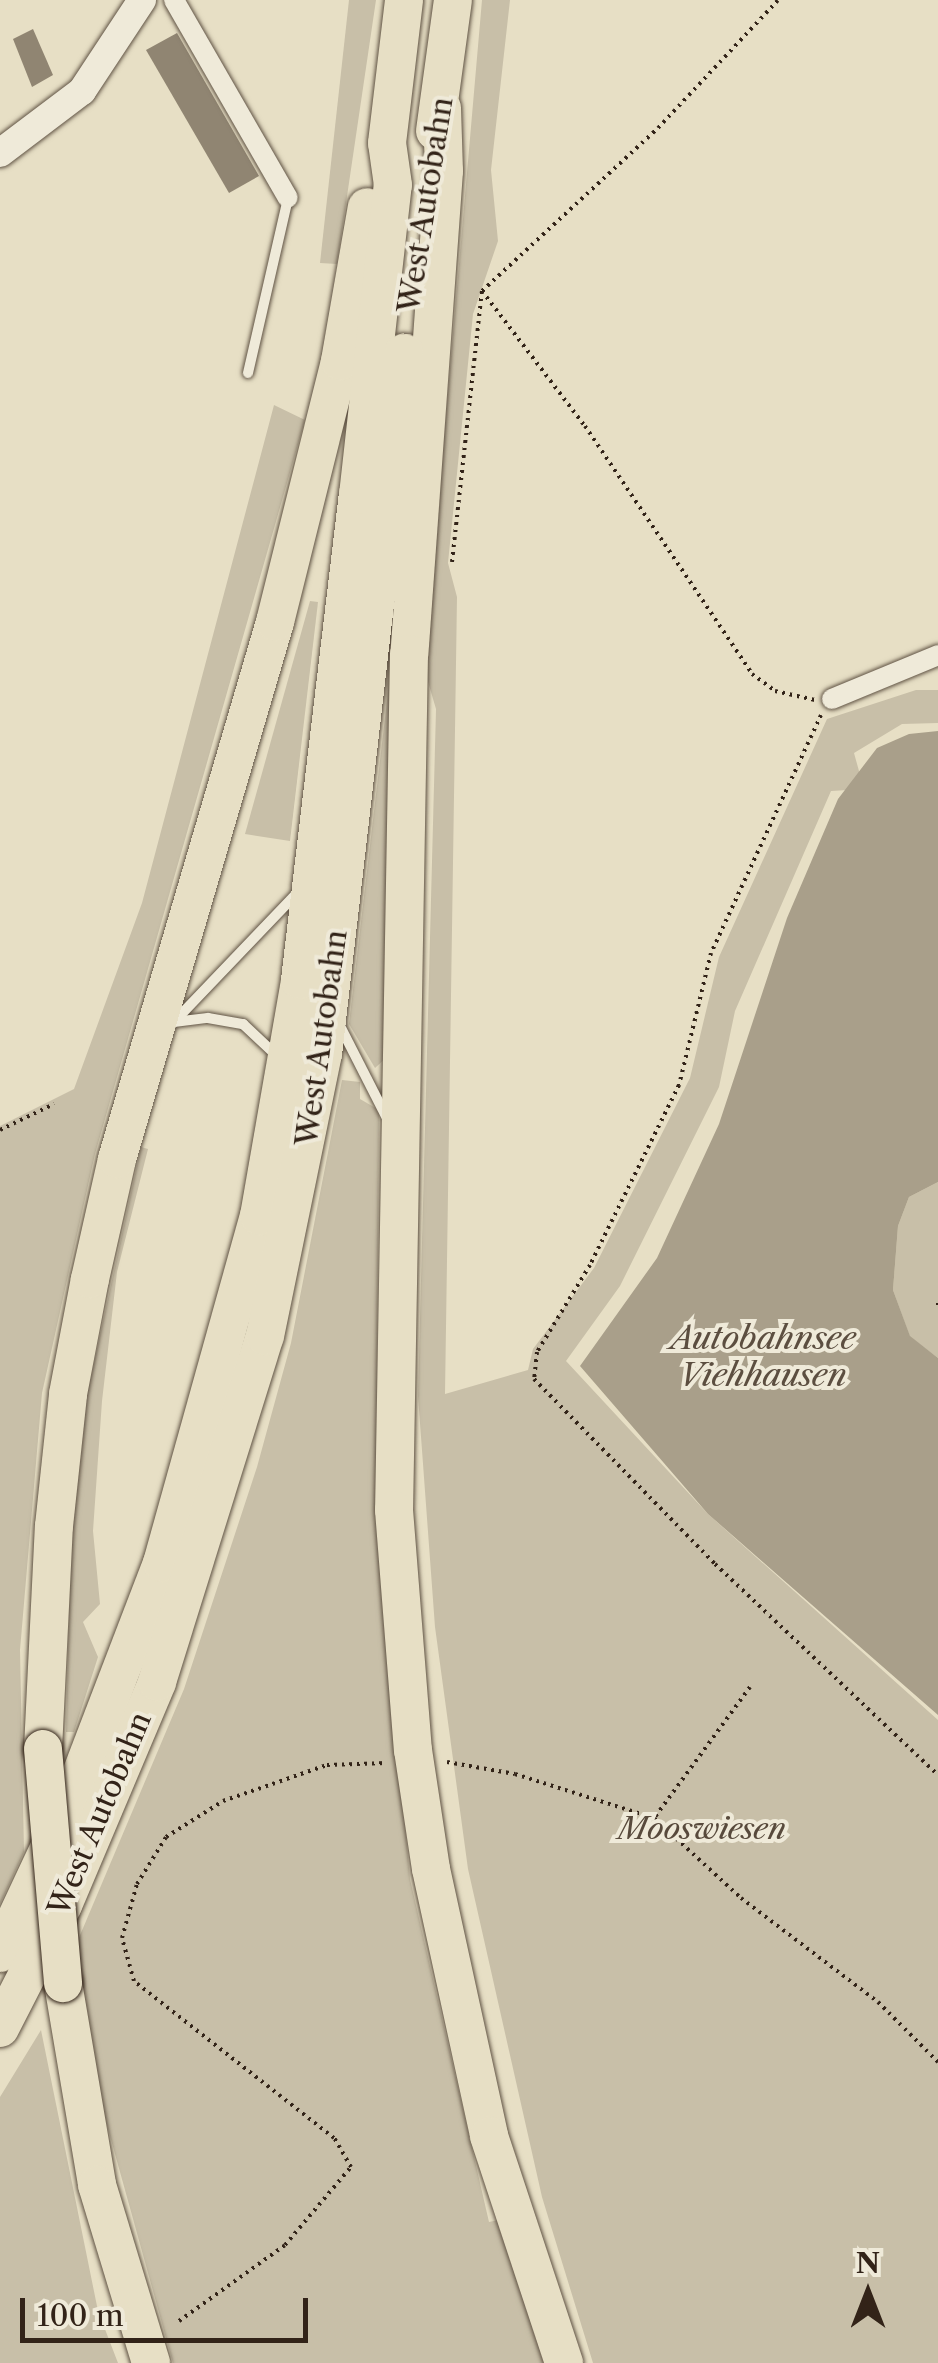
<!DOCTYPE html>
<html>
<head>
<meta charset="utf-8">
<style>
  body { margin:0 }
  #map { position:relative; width:938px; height:2363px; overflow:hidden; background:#e7dfc5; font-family:"Libre Caslon Text",serif }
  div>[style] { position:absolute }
  .green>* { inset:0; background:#c8bfa8 }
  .water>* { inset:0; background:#a99f8a }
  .building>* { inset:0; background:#908572 }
  .path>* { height:4px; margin-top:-2px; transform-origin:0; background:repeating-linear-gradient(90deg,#322318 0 2.5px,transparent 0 7.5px) }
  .roads { filter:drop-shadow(0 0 2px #5f5243) drop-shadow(0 0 2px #5f5243) }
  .lane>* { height:10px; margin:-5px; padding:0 5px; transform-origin:5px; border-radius:5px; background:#efead9 }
  .street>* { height:20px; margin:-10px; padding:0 10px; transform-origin:10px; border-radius:10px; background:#efead9 }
  .secondary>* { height:28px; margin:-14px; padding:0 14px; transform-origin:14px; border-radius:14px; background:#efead9 }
  .highway>* { height:38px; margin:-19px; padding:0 19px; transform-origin:19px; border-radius:19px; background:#e7dfc5 }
  .bridges { filter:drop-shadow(0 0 2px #322318) drop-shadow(0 0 2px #322318) }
  .highway-bridge>* { height:38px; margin:-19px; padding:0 19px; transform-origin:19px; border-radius:19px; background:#e7dfc5 }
  span { translate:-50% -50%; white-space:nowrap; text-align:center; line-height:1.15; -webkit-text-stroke:8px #efead9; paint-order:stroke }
  .street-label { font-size:30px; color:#322318 }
  .park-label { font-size:30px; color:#584a3c; font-style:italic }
  .water-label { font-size:32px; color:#5c4e40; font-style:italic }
  .north { position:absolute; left:818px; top:2243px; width:100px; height:100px; -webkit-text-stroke:8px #efead9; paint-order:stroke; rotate:0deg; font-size:28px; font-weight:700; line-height:40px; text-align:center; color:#322318 }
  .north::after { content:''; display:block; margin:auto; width:35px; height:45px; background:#322318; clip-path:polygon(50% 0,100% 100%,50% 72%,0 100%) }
  .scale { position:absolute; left:20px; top:2298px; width:288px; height:45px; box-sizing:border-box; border:5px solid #322318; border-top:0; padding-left:12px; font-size:30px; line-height:35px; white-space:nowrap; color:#322318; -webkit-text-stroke:8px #efead9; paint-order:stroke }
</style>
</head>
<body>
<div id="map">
  <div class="green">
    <div style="clip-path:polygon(349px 0,376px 0,337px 264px,320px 263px)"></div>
    <div style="clip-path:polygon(482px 0,510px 0,491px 170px,498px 241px,473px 314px,448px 563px,457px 597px,445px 1394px,528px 1370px,533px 1349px,594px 1268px,690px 1078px,719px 957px,827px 719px,916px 690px,938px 690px,938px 723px,902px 724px,854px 753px,864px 789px,831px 791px,735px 1011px,719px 1087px,620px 1286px,566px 1361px,708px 1514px,938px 1720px,938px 2363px,593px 2363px,542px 2197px,468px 1869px,435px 1627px,418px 1396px,436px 709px,424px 668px)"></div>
    <div style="clip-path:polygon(274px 405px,305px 420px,95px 1154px,42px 1393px,20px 1650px,24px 1852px,0 1904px,0 1126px,74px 1089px,142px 903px)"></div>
    <div style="clip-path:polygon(310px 601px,318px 602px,290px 841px,245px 834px)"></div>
    <div style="clip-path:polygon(393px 650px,387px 1057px,375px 1068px,349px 1024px)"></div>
    <div style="clip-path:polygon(342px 1080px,360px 1082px,360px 1099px,379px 1110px,376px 1511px,410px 1879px,489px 2222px,499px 2220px,550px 2363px,173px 2363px,92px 2071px,78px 1940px,184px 1689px,257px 1467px,291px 1343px)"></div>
    <div style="clip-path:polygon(141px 1147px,148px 1149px,117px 1272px,102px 1401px,93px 1531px,100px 1604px,83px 1622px,98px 1657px,74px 1732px,66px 1732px,71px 1529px,87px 1395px)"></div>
    <div style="clip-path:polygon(938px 1182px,938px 1358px,910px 1337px,893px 1290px,898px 1226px,909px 1197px)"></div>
    <div style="clip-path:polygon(41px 2030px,98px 2311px,118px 2363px,0 2363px,0 2097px)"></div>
  </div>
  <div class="water">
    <div style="clip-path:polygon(938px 731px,938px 1182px,909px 1197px,898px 1226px,893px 1290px,910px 1336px,938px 1358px,938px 1715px,708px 1514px,580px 1366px,657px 1258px,719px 1124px,787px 918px,838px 799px,877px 748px,909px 734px)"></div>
  </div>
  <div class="building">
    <div style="clip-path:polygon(33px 29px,53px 75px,32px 87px,13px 39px)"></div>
    <div style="clip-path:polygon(177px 33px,259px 176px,229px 193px,146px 50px)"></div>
  </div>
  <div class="path">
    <div style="left:482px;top:291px;width:170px;rotate:52.7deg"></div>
    <div style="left:585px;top:426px;width:299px;rotate:56deg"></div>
    <div style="left:752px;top:674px;width:29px;rotate:36deg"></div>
    <div style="left:775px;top:691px;width:41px;rotate:12.7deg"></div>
    <div style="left:452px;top:562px;width:273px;rotate:-83.7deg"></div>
    <div style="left:482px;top:291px;width:240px;rotate:-42.8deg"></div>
    <div style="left:658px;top:128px;width:175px;rotate:-46.8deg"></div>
    <div style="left:821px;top:715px;width:262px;rotate:114.8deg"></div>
    <div style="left:711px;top:953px;width:136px;rotate:103.6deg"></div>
    <div style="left:679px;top:1085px;width:201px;rotate:116.3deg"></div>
    <div style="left:590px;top:1265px;width:102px;rotate:121.3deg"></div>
    <div style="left:537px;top:1352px;width:27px;rotate:96deg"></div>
    <div style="left:534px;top:1379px;width:259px;rotate:45.6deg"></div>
    <div style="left:715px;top:1564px;width:307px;rotate:43.4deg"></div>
    <div style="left:0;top:1130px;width:60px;rotate:-25.7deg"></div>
    <div style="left:938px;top:1303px;width:3px;rotate:90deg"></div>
    <div style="left:750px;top:1687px;width:162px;rotate:126.2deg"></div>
    <div style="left:654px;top:1818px;width:118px;rotate:42.6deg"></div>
    <div style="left:741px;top:1898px;width:172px;rotate:37.2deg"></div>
    <div style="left:878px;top:2002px;width:85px;rotate:45deg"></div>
    <div style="left:447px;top:1762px;width:69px;rotate:10deg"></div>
    <div style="left:515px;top:1774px;width:146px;rotate:17.6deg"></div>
    <div style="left:179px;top:2321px;width:130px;rotate:-35.6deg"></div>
    <div style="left:285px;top:2245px;width:102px;rotate:-49.8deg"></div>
    <div style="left:351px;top:2167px;width:34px;rotate:-120deg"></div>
    <div style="left:334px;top:2138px;width:254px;rotate:-141.9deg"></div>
    <div style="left:134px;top:1981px;width:45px;rotate:-105.6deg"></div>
    <div style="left:122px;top:1938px;width:56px;rotate:-74.5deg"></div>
    <div style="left:137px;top:1884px;width:55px;rotate:-58.3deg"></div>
    <div style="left:166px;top:1837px;width:67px;rotate:-32.3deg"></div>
    <div style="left:223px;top:1801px;width:110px;rotate:-19.1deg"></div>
    <div style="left:327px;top:1765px;width:60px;rotate:-1.9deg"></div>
  </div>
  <div class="roads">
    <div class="lane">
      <div style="left:248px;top:373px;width:180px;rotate:-77.1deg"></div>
      <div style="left:174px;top:1022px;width:34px;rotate:-7deg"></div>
      <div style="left:208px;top:1018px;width:36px;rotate:10deg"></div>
      <div style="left:243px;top:1024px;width:47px;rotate:43.3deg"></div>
      <div style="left:338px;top:1022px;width:108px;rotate:63deg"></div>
      <div style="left:170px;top:1026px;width:184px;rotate:-46.3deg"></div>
    </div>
    <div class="street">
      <div style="left:174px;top:0;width:228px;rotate:60.1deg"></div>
      <div style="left:832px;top:699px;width:115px;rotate:-22.5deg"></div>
    </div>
    <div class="secondary">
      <div style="left:0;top:153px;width:103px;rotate:-37.1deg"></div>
      <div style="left:82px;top:91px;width:109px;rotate:-56.6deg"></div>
    </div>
    <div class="highway">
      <div style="left:442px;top:108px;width:63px;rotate:88.2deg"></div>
      <div style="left:444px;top:171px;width:484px;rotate:94.1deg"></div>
      <div style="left:409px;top:654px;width:856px;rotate:91deg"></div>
      <div style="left:394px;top:1510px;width:241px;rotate:85.5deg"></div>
      <div style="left:413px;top:1750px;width:120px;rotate:81.4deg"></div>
      <div style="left:431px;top:1869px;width:273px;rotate:77.7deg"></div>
      <div style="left:489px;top:2136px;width:239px;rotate:71.7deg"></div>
      <div style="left:435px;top:131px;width:132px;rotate:-82.2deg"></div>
      <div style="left:43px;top:1749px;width:223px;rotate:-87.2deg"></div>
      <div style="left:54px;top:1526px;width:133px;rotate:-83.9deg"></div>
      <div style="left:68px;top:1394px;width:117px;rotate:-79.2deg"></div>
      <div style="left:90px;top:1279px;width:123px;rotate:-77.3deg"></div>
      <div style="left:117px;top:1159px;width:560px;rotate:-73.6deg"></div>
      <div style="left:275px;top:622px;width:269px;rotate:-76deg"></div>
      <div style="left:340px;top:361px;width:156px;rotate:-80.1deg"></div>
      <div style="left:0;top:1953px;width:160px;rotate:-64.9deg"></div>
      <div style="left:68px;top:1808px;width:262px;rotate:-69deg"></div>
      <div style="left:162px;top:1563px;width:360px;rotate:-74.4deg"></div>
      <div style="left:259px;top:1216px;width:240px;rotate:-80.1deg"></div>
      <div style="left:300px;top:980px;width:488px;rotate:-83.2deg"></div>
      <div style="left:358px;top:495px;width:312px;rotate:-83.6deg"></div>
      <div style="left:393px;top:185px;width:42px;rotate:-98.1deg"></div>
      <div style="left:387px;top:143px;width:144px;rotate:-83.2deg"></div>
      <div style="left:63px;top:1983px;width:205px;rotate:80.4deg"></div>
      <div style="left:97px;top:2185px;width:186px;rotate:73.1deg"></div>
      <div style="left:0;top:2028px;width:138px;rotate:-62.9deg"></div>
      <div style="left:63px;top:1905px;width:242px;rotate:-67.1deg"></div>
      <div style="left:157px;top:1682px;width:362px;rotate:-72.7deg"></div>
      <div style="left:265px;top:1336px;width:288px;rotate:-78.4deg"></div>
      <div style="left:323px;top:1054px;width:706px;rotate:-83.41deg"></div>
    </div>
  </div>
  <div class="bridges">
    <div class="highway-bridge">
      <div style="left:43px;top:1749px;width:235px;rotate:85.1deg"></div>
    </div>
  </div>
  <div class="street-label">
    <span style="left:426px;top:205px;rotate:-81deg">West Autobahn</span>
    <span style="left:322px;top:1038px;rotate:-82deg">West Autobahn</span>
    <span style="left:100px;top:1814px;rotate:-67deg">West Autobahn</span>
  </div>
  <div class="park-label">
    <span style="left:702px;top:1829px">Mooswiesen</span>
  </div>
  <div class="water-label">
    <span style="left:763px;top:1357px">Autobahnsee<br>Viehhausen</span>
  </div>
  <div class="north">N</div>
  <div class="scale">100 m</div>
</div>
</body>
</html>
